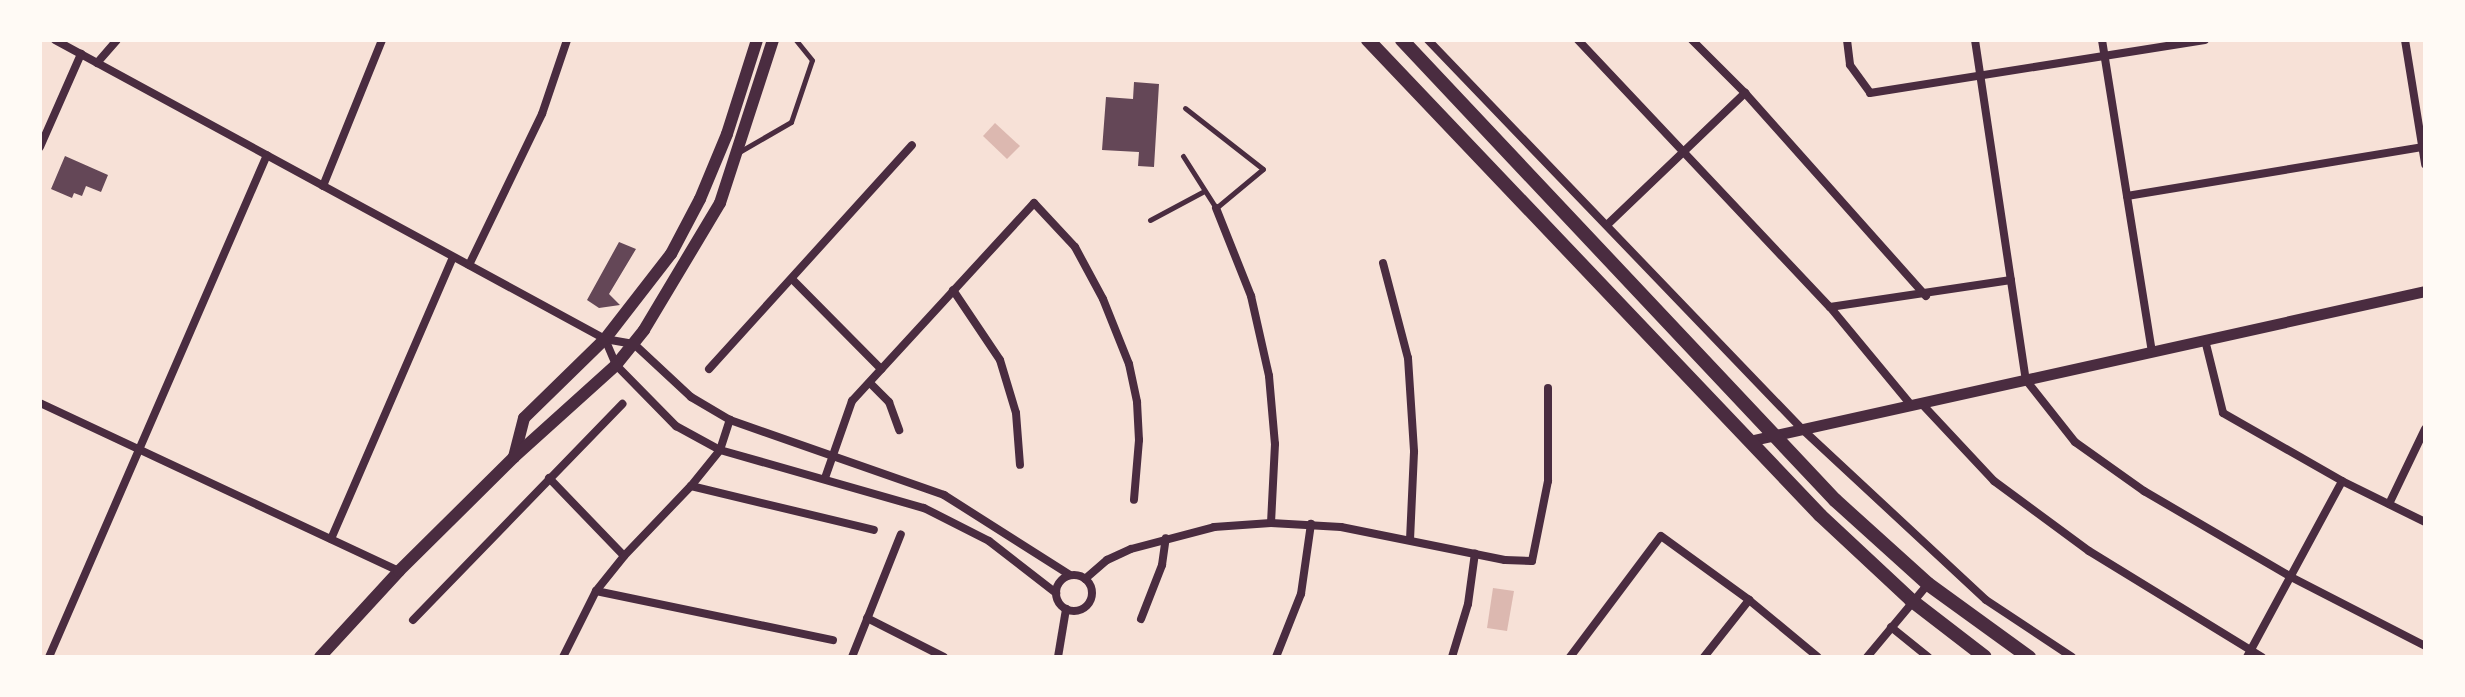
<!DOCTYPE html>
<html>
<head>
<meta charset="utf-8">
<style>
  body { margin:0 }
  #map { position:relative; width:2465px; height:697px; overflow:hidden; background:#f7e1d7; font-family:"Fira Sans Condensed",sans-serif }
  div>[style] { position:absolute }
  .water>* { inset:0; background:#dcb8b0 }
  .building>* { inset:0; background:#644757 }
  .service>* { height:5px; margin:-2.5px; padding:0 2.5px; transform-origin:2.5px; border-radius:2.5px; background:#4a2c40 }
  .minor>* { height:8px; margin:-4px; padding:0 4px; transform-origin:4px; border-radius:4px; background:#4a2c40 }
  .minor>.ring { margin:-4px; padding:0; box-sizing:content-box; background:none; border:8px solid #4a2c40; border-radius:50% }
  .tertiary>* { height:11px; margin:-5.5px; padding:0 5.5px; transform-origin:5.5px; border-radius:5.5px; background:#4a2c40 }
  .secondary>* { height:12px; margin:-6px; padding:0 6px; transform-origin:6px; border-radius:6px; background:#4a2c40 }
  .primary>* { height:14px; margin:-7px; padding:0 7px; transform-origin:7px; border-radius:7px; background:#4a2c40 }
  span { translate:-50% -50%; white-space:nowrap; text-align:center; line-height:1.15; -webkit-text-stroke:8px #fffaf5; paint-order:stroke }
  .frame { position:absolute; inset:0; border:42px solid #fffaf5; pointer-events:none }
</style>
</head>
<body>
<div id="map">
  <div class="water">
    <div style="clip-path:polygon(995px 123px,1020px 146px,1007px 159px,983px 136px)"></div>
    <div style="clip-path:polygon(1493px 588px,1514px 591px,1507px 631px,1487px 628px)"></div>
  </div>
  <div class="building">
    <div style="clip-path:polygon(1134px 82px,1159px 84px,1154px 167px,1138px 166px,1139px 152px,1102px 150px,1106px 97px,1133px 99px)"></div>
    <div style="clip-path:polygon(65px 156px,108px 175px,101px 192px,86px 186px,82px 196px,74px 193px,72px 198px,51px 189px)"></div>
    <div style="clip-path:polygon(619px 242px,636px 249px,609px 294px,620px 305px,599px 308px,587px 300px)"></div>
  </div>
  <div class="service">
    <div style="left:739px;top:152px;width:60px;rotate:-30deg"></div>
    <div style="left:791px;top:122px;width:65px;rotate:-71.3deg"></div>
    <div style="left:812px;top:60px;width:26px;rotate:-129deg"></div>
    <div style="left:1183px;top:156px;width:62px;rotate:57.6deg"></div>
    <div style="left:1216px;top:208px;width:61px;rotate:-39.7deg"></div>
    <div style="left:1263px;top:169px;width:99px;rotate:-142deg"></div>
    <div style="left:1150px;top:220px;width:61px;rotate:-28.2deg"></div>
  </div>
  <div class="minor">
    <div style="left:55px;top:40px;width:626px;rotate:28.53deg"></div>
    <div style="left:605px;top:339px;width:29px;rotate:10deg"></div>
    <div style="left:634px;top:344px;width:78px;rotate:42.9deg"></div>
    <div style="left:691px;top:397px;width:45px;rotate:30.5deg"></div>
    <div style="left:730px;top:420px;width:227px;rotate:19.3deg"></div>
    <div style="left:944px;top:495px;width:149px;rotate:32.4deg"></div>
    <div style="left:1428px;top:40px;width:540px;rotate:46.13deg"></div>
    <div style="left:1802px;top:429px;width:251px;rotate:42.9deg"></div>
    <div style="left:1986px;top:600px;width:103px;rotate:33.5deg"></div>
    <div style="left:1578px;top:40px;width:367px;rotate:46.7deg"></div>
    <div style="left:1830px;top:307px;width:127px;rotate:50.4deg"></div>
    <div style="left:1692px;top:40px;width:75px;rotate:45deg"></div>
    <div style="left:1745px;top:93px;width:272px;rotate:48.3deg"></div>
    <div style="left:1847px;top:40px;width:25px;rotate:83deg"></div>
    <div style="left:1850px;top:65px;width:34px;rotate:54deg"></div>
    <div style="left:1870px;top:93px;width:339px;rotate:-9deg"></div>
    <div style="left:1975px;top:40px;width:344px;rotate:81.5deg"></div>
    <div style="left:2026px;top:380px;width:79px;rotate:51.7deg"></div>
    <div style="left:2075px;top:442px;width:85px;rotate:35.4deg"></div>
    <div style="left:2144px;top:491px;width:170px;rotate:30.3deg"></div>
    <div style="left:2291px;top:577px;width:151px;rotate:27.2deg"></div>
    <div style="left:2102px;top:40px;width:316px;rotate:80.9deg"></div>
    <div style="left:2405px;top:40px;width:126px;rotate:80.8deg"></div>
    <div style="left:97px;top:63px;width:30px;rotate:-49deg"></div>
    <div style="left:40px;top:147px;width:102px;rotate:-66.2deg"></div>
    <div style="left:323px;top:186px;width:157px;rotate:-68deg"></div>
    <div style="left:2127px;top:196px;width:299px;rotate:-9.4deg"></div>
    <div style="left:1216px;top:208px;width:95px;rotate:68.3deg"></div>
    <div style="left:1251px;top:296px;width:82px;rotate:77.3deg"></div>
    <div style="left:1269px;top:376px;width:68px;rotate:85deg"></div>
    <div style="left:1275px;top:444px;width:79px;rotate:92.9deg"></div>
    <div style="left:1608px;top:224px;width:190px;rotate:-43.7deg"></div>
    <div style="left:1383px;top:263px;width:98px;rotate:75.3deg"></div>
    <div style="left:1408px;top:358px;width:94px;rotate:86.3deg"></div>
    <div style="left:1414px;top:452px;width:87px;rotate:92.6deg"></div>
    <div style="left:469px;top:265px;width:168px;rotate:-64.2deg"></div>
    <div style="left:542px;top:114px;width:78px;rotate:-71.3deg"></div>
    <div style="left:792px;top:279px;width:127px;rotate:45.3deg"></div>
    <div style="left:953px;top:290px;width:84px;rotate:56.1deg"></div>
    <div style="left:1000px;top:360px;width:55px;rotate:73.2deg"></div>
    <div style="left:1016px;top:413px;width:52px;rotate:85.6deg"></div>
    <div style="left:1830px;top:307px;width:183px;rotate:-8.5deg"></div>
    <div style="left:605px;top:339px;width:28px;rotate:67deg"></div>
    <div style="left:616px;top:365px;width:86px;rotate:45.5deg"></div>
    <div style="left:676px;top:426px;width:50px;rotate:28.6deg"></div>
    <div style="left:720px;top:450px;width:212px;rotate:15.9deg"></div>
    <div style="left:924px;top:508px;width:73px;rotate:26.9deg"></div>
    <div style="left:989px;top:541px;width:85px;rotate:37.8deg"></div>
    <div style="left:2205px;top:340px;width:75px;rotate:76.1deg"></div>
    <div style="left:2223px;top:413px;width:137px;rotate:29.7deg"></div>
    <div style="left:2342px;top:481px;width:93px;rotate:26.3deg"></div>
    <div style="left:709px;top:369px;width:302px;rotate:-47.8deg"></div>
    <div style="left:870px;top:383px;width:27px;rotate:45deg"></div>
    <div style="left:889px;top:402px;width:30px;rotate:70deg"></div>
    <div style="left:40px;top:403px;width:396px;rotate:25.1deg"></div>
    <div style="left:1921px;top:403px;width:107px;rotate:46.9deg"></div>
    <div style="left:1994px;top:481px;width:118px;rotate:36.4deg"></div>
    <div style="left:2089px;top:551px;width:203px;rotate:31.5deg"></div>
    <div style="left:549px;top:478px;width:108px;rotate:46.1deg"></div>
    <div style="left:825px;top:478px;width:82px;rotate:-70.7deg"></div>
    <div style="left:852px;top:401px;width:269px;rotate:-47.4deg"></div>
    <div style="left:1034px;top:203px;width:60px;rotate:47deg"></div>
    <div style="left:1075px;top:247px;width:59px;rotate:61.7deg"></div>
    <div style="left:1103px;top:299px;width:70px;rotate:68.2deg"></div>
    <div style="left:1129px;top:364px;width:39px;rotate:78deg"></div>
    <div style="left:1137px;top:402px;width:38px;rotate:87deg"></div>
    <div style="left:1139px;top:440px;width:60px;rotate:94.8deg"></div>
    <div style="left:691px;top:486px;width:188px;rotate:13.5deg"></div>
    <div style="left:2389px;top:504px;width:83px;rotate:-64.4deg"></div>
    <div style="left:331px;top:539px;width:307px;rotate:-66.6deg"></div>
    <div class="ring" style="left:1056px;top:575px;width:28px;height:28px"></div>
    <div style="left:1085px;top:579px;width:29px;rotate:-41deg"></div>
    <div style="left:1107px;top:560px;width:26px;rotate:-25deg"></div>
    <div style="left:1131px;top:549px;width:86px;rotate:-14.8deg"></div>
    <div style="left:1214px;top:527px;width:57px;rotate:-4deg"></div>
    <div style="left:1271px;top:523px;width:70px;rotate:3.3deg"></div>
    <div style="left:1341px;top:527px;width:167px;rotate:11.4deg"></div>
    <div style="left:1505px;top:560px;width:27px;rotate:2deg"></div>
    <div style="left:1532px;top:561px;width:82px;rotate:-78.7deg"></div>
    <div style="left:1548px;top:481px;width:93px;rotate:-90deg"></div>
    <div style="left:596px;top:591px;width:242px;rotate:11.7deg"></div>
    <div style="left:867px;top:618px;width:86px;rotate:26.9deg"></div>
    <div style="left:1141px;top:619px;width:58px;rotate:-68.7deg"></div>
    <div style="left:1162px;top:565px;width:27px;rotate:-82deg"></div>
    <div style="left:413px;top:620px;width:301px;rotate:-45.9deg"></div>
    <div style="left:1891px;top:627px;width:48px;rotate:39deg"></div>
    <div style="left:49px;top:657px;width:547px;rotate:-66.53deg"></div>
    <div style="left:563px;top:657px;width:74px;rotate:-63.4deg"></div>
    <div style="left:596px;top:591px;width:45px;rotate:-51.3deg"></div>
    <div style="left:624px;top:556px;width:97px;rotate:-46.3deg"></div>
    <div style="left:691px;top:486px;width:46px;rotate:-51.1deg"></div>
    <div style="left:720px;top:450px;width:32px;rotate:-72deg"></div>
    <div style="left:852px;top:657px;width:132px;rotate:-68.3deg"></div>
    <div style="left:1058px;top:657px;width:49px;rotate:-80.5deg"></div>
    <div style="left:1276px;top:657px;width:68px;rotate:-68.4deg"></div>
    <div style="left:1301px;top:594px;width:71px;rotate:-81.9deg"></div>
    <div style="left:1452px;top:657px;width:55px;rotate:-73.2deg"></div>
    <div style="left:1468px;top:604px;width:51px;rotate:-82.2deg"></div>
    <div style="left:1570px;top:657px;width:151px;rotate:-53.1deg"></div>
    <div style="left:1661px;top:536px;width:109px;rotate:36deg"></div>
    <div style="left:1749px;top:600px;width:89px;rotate:39.6deg"></div>
    <div style="left:1704px;top:657px;width:73px;rotate:-51.7deg"></div>
    <div style="left:1867px;top:657px;width:95px;rotate:-50.1deg"></div>
    <div style="left:2247px;top:657px;width:200px;rotate:-61.6deg"></div>
  </div>
  <div class="tertiary">
    <div style="left:1749px;top:441px;width:692px;rotate:-12.51deg"></div>
  </div>
  <div class="secondary">
    <div style="left:514px;top:457px;width:40px;rotate:-75.6deg"></div>
    <div style="left:524px;top:418px;width:113px;rotate:-44.3deg"></div>
    <div style="left:605px;top:339px;width:108px;rotate:-52.2deg"></div>
    <div style="left:671px;top:254px;width:62px;rotate:-62.2deg"></div>
    <div style="left:700px;top:199px;width:70px;rotate:-67.4deg"></div>
    <div style="left:727px;top:134px;width:99px;rotate:-72.3deg"></div>
    <div style="left:320px;top:657px;width:117px;rotate:-47.4deg"></div>
    <div style="left:399px;top:571px;width:162px;rotate:-44.7deg"></div>
    <div style="left:514px;top:457px;width:137px;rotate:-42deg"></div>
    <div style="left:616px;top:365px;width:45px;rotate:-51.3deg"></div>
    <div style="left:644px;top:330px;width:148px;rotate:-59.1deg"></div>
    <div style="left:720px;top:203px;width:171px;rotate:-72deg"></div>
  </div>
  <div class="primary">
    <div style="left:1368px;top:40px;width:656px;rotate:46.42deg"></div>
    <div style="left:1820px;top:515px;width:125px;rotate:43deg"></div>
    <div style="left:1911px;top:600px;width:93px;rotate:37.6deg"></div>
    <div style="left:1402px;top:40px;width:632px;rotate:46.73deg"></div>
    <div style="left:1835px;top:500px;width:125px;rotate:42.1deg"></div>
    <div style="left:1928px;top:584px;width:125px;rotate:35.9deg"></div>
  </div>
  <div class="frame"></div>
</div>
</body>
</html>
